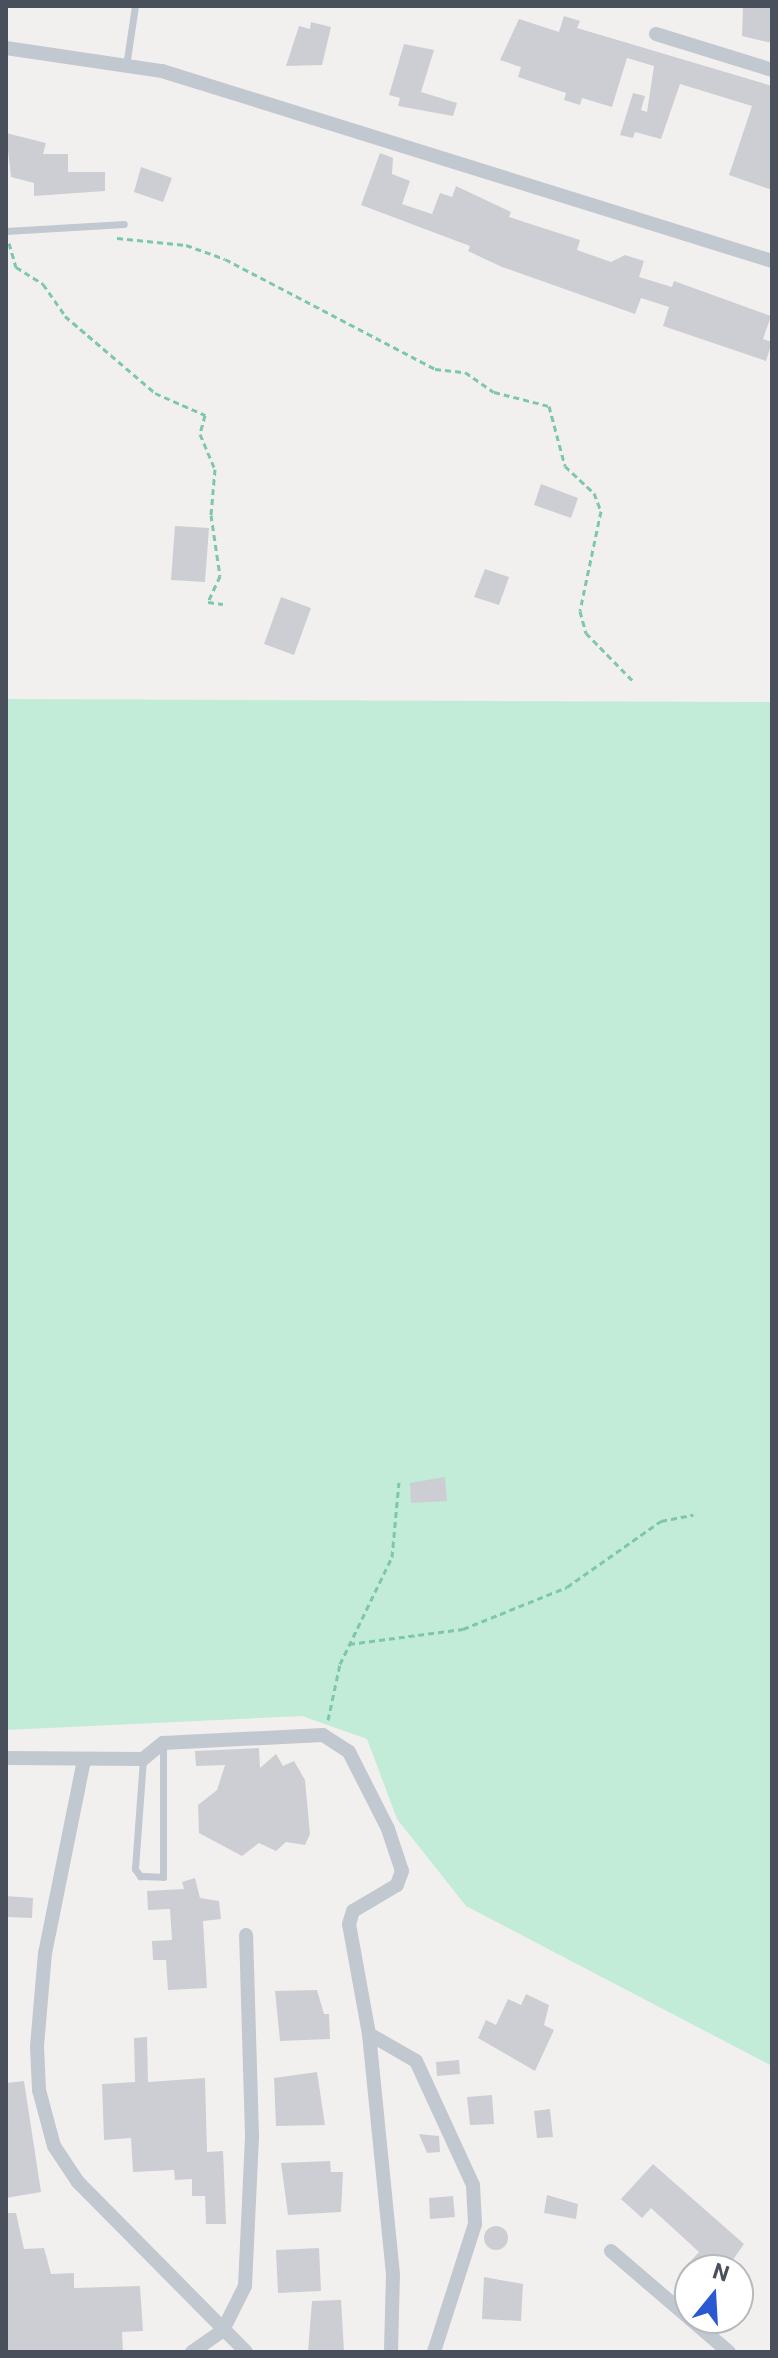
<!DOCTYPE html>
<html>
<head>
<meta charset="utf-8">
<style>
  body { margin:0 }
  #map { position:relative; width:778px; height:2358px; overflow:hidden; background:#f2f0ef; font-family:Roboto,sans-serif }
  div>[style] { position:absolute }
  .green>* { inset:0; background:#c2ecd8 }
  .building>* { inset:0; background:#cdced3 }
  .round { border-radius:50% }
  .path>* { height:3px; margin-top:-1.5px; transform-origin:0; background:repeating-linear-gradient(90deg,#7cc7ad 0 6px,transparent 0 10px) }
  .service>* { height:7px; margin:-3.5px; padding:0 3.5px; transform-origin:3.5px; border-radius:3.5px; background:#c1c8d0 }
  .minor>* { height:14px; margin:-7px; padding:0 7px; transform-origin:7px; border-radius:7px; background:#c1c8d0 }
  span { translate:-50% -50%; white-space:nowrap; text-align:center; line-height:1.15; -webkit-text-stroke:8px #fff; paint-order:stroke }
  .frame { position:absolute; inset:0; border:8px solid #49505b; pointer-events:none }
  .north { position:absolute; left:674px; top:2254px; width:80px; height:80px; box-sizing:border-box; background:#fff; border:2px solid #b6b9bd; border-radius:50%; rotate:18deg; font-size:22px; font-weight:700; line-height:32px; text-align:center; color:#49505b }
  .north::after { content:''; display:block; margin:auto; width:28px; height:36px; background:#2859d3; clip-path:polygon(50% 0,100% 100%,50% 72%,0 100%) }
</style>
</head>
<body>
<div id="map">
  <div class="green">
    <div style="clip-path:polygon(6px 699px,772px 702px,772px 2066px,466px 1906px,397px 1819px,367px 1739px,302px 1716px,6px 1730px)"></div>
  </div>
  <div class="building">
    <div style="clip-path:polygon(743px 6px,772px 6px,772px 43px,742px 36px)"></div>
    <div style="clip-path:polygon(564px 16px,580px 21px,577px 28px,772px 86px,772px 190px,729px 175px,752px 106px,680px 84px,661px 139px,635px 132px,633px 138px,620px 135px,633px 93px,645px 96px,641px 110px,647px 112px,654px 66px,627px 58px,612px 107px,582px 98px,580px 105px,564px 100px,566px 93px,518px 77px,521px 67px,500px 60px,519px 19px,559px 32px)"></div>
    <div style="clip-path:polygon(311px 22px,331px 27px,322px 65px,286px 66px,299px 26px,310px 29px)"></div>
    <div style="clip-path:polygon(404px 44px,434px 50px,421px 92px,457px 103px,453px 116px,398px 106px,400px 98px,389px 95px)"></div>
    <div style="clip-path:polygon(6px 133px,46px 143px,43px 154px,68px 154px,68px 172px,105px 172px,105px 191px,34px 196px,34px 183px,11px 177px)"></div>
    <div style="clip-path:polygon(380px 153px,393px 158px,392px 174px,410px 181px,402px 204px,432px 214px,440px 193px,452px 197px,456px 186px,511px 212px,509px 217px,580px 240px,577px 250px,611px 262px,625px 255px,644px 261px,639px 277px,672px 287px,674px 281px,771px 316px,763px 339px,772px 342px,766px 361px,663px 326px,669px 307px,641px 298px,635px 314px,502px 267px,468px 251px,470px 246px,361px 205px)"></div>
    <div style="clip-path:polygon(141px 167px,172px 178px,163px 202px,134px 192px)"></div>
    <div style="clip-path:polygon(541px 484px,578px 498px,571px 518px,534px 505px)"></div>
    <div style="clip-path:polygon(175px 526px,209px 528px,205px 582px,171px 580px)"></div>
    <div style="clip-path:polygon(485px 569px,509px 577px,499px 605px,474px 597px)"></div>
    <div style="clip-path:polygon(281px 597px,311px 608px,294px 655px,264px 644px)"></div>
    <div style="clip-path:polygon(445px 1477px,447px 1501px,411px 1503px,410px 1483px)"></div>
    <div style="clip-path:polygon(259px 1748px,260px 1768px,276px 1754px,283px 1766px,294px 1761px,305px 1780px,310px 1834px,305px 1845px,286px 1842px,276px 1851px,259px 1843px,242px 1856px,199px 1833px,198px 1805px,217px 1790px,225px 1765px,196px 1766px,195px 1751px)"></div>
    <div style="clip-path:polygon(195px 1878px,200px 1898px,219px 1901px,221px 1919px,203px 1921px,207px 1988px,168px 1990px,166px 1960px,153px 1960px,152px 1941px,172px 1940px,170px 1909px,148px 1910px,147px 1891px,184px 1889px,182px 1882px)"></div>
    <div style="clip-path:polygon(6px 1896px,33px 1898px,32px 1918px,6px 1917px)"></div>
    <div style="clip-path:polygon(317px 1990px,324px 2014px,329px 2014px,330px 2039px,280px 2041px,275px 1991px)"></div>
    <div style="clip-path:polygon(526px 1994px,549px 2005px,544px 2025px,554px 2030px,535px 2071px,478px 2038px,486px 2020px,496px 2025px,508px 1999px,521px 2005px)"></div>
    <div style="clip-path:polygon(147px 2037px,148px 2082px,205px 2078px,207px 2152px,223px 2151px,226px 2224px,206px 2224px,205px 2196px,192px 2196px,192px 2179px,175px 2180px,174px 2170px,133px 2172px,131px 2138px,104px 2140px,102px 2084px,135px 2082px,134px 2038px)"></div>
    <div style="clip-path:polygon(459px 2060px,460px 2074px,437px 2076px,436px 2062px)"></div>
    <div style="clip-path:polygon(317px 2072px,325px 2125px,276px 2126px,274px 2078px)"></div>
    <div style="clip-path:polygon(24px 2081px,41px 2192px,6px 2198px,6px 2083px)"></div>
    <div style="clip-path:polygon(492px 2095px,494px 2124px,470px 2125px,467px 2097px)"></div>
    <div style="clip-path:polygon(550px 2109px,553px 2137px,537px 2138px,534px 2111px)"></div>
    <div style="clip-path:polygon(419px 2134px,439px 2136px,440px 2152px,427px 2153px)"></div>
    <div style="clip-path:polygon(330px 2161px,331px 2172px,343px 2172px,341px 2212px,288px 2215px,281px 2163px)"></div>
    <div style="clip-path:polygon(653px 2164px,744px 2244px,726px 2270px,697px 2270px,689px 2263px,699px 2252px,651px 2208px,642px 2218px,621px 2199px)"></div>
    <div style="clip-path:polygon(547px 2195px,578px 2204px,576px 2219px,544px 2213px)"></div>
    <div style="clip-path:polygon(453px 2196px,455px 2217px,430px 2219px,429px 2198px)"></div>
    <div style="clip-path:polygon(6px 2213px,16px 2213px,24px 2249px,44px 2248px,51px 2274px,74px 2273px,74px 2288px,140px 2286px,143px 2331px,122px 2332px,123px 2352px,6px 2352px)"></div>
    <div class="round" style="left:484px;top:2226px;width:24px;height:24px"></div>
    <div style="clip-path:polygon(319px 2248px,321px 2291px,278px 2293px,276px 2250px)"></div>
    <div style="clip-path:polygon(484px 2277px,523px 2284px,521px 2321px,482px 2319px)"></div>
    <div style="clip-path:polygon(341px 2300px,344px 2352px,308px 2352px,312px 2301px)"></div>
  </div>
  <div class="path">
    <div style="left:117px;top:238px;width:69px;rotate:5.8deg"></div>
    <div style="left:186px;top:245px;width:41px;rotate:19.7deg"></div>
    <div style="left:225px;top:259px;width:237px;rotate:27.6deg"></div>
    <div style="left:435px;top:369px;width:30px;rotate:6deg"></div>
    <div style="left:465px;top:372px;width:35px;rotate:35deg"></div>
    <div style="left:494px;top:392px;width:57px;rotate:14.3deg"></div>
    <div style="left:549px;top:406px;width:62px;rotate:75.1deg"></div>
    <div style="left:565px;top:466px;width:40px;rotate:43deg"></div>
    <div style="left:594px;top:493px;width:19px;rotate:69deg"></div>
    <div style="left:601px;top:511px;width:102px;rotate:101.9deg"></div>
    <div style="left:580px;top:611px;width:23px;rotate:75deg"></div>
    <div style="left:586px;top:633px;width:66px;rotate:45.6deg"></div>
    <div style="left:9px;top:243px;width:25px;rotate:74deg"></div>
    <div style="left:16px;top:267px;width:32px;rotate:32deg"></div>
    <div style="left:43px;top:284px;width:39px;rotate:55deg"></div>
    <div style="left:65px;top:316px;width:118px;rotate:40.5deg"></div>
    <div style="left:155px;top:393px;width:55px;rotate:23.7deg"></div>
    <div style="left:205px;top:415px;width:20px;rotate:105deg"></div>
    <div style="left:200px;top:434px;width:38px;rotate:67deg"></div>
    <div style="left:215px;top:469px;width:46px;rotate:95deg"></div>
    <div style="left:211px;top:515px;width:62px;rotate:81.6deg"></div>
    <div style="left:220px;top:576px;width:29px;rotate:115deg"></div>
    <div style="left:208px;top:602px;width:15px;rotate:8deg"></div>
    <div style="left:349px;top:1644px;width:115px;rotate:-7.5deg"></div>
    <div style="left:463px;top:1629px;width:112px;rotate:-22deg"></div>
    <div style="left:567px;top:1587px;width:115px;rotate:-35.1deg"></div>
    <div style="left:661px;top:1521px;width:33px;rotate:-11deg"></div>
    <div style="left:328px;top:1720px;width:57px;rotate:-77.9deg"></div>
    <div style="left:340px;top:1664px;width:119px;rotate:-64.1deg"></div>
    <div style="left:392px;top:1557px;width:75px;rotate:-84.7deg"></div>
  </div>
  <div class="service">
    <div style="left:126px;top:66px;width:61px;rotate:-81.5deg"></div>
    <div style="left:6px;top:231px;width:118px;rotate:-3.4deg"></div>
    <div style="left:143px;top:1759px;width:110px;rotate:94.2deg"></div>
    <div style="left:135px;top:1869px;width:9px;rotate:54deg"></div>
    <div style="left:140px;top:1876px;width:23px;rotate:2deg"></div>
    <div style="left:163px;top:1877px;width:132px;rotate:-90deg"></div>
  </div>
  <div class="minor">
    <div style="left:656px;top:34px;width:121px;rotate:17.2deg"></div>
    <div style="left:6px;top:48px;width:158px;rotate:8.4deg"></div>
    <div style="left:162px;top:71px;width:639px;rotate:17.3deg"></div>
    <div style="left:6px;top:1758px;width:137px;rotate:0.4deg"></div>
    <div style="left:143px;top:1759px;width:26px;rotate:-39deg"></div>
    <div style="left:163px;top:1743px;width:160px;rotate:-2.9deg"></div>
    <div style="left:323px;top:1735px;width:31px;rotate:33deg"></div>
    <div style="left:349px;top:1752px;width:86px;rotate:63.1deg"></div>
    <div style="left:388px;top:1829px;width:44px;rotate:71.6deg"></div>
    <div style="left:402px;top:1871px;width:15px;rotate:110deg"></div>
    <div style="left:397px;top:1885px;width:51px;rotate:149.4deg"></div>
    <div style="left:353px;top:1911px;width:14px;rotate:107deg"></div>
    <div style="left:349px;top:1924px;width:112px;rotate:79.7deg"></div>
    <div style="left:369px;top:2034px;width:241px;rotate:84.3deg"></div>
    <div style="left:393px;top:2274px;width:78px;rotate:91.5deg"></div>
    <div style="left:84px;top:1760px;width:197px;rotate:101.4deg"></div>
    <div style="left:45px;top:1953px;width:94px;rotate:94.9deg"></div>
    <div style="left:37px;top:2047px;width:43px;rotate:87.3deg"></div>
    <div style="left:39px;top:2090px;width:58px;rotate:75deg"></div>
    <div style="left:54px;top:2146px;width:43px;rotate:56.3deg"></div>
    <div style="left:78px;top:2182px;width:239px;rotate:45.3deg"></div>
    <div style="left:369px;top:2034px;width:54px;rotate:29.9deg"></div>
    <div style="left:416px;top:2061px;width:136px;rotate:65.3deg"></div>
    <div style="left:473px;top:2185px;width:39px;rotate:87deg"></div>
    <div style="left:475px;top:2224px;width:134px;rotate:107.8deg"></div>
    <div style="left:611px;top:2251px;width:155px;rotate:40.6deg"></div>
    <div style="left:192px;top:2352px;width:38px;rotate:-35deg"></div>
    <div style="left:223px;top:2330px;width:49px;rotate:-63.4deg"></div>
    <div style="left:245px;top:2286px;width:151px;rotate:-87.3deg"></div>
    <div style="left:252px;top:2135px;width:200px;rotate:-91.7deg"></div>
  </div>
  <div class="frame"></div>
  <div class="north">N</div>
</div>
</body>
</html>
